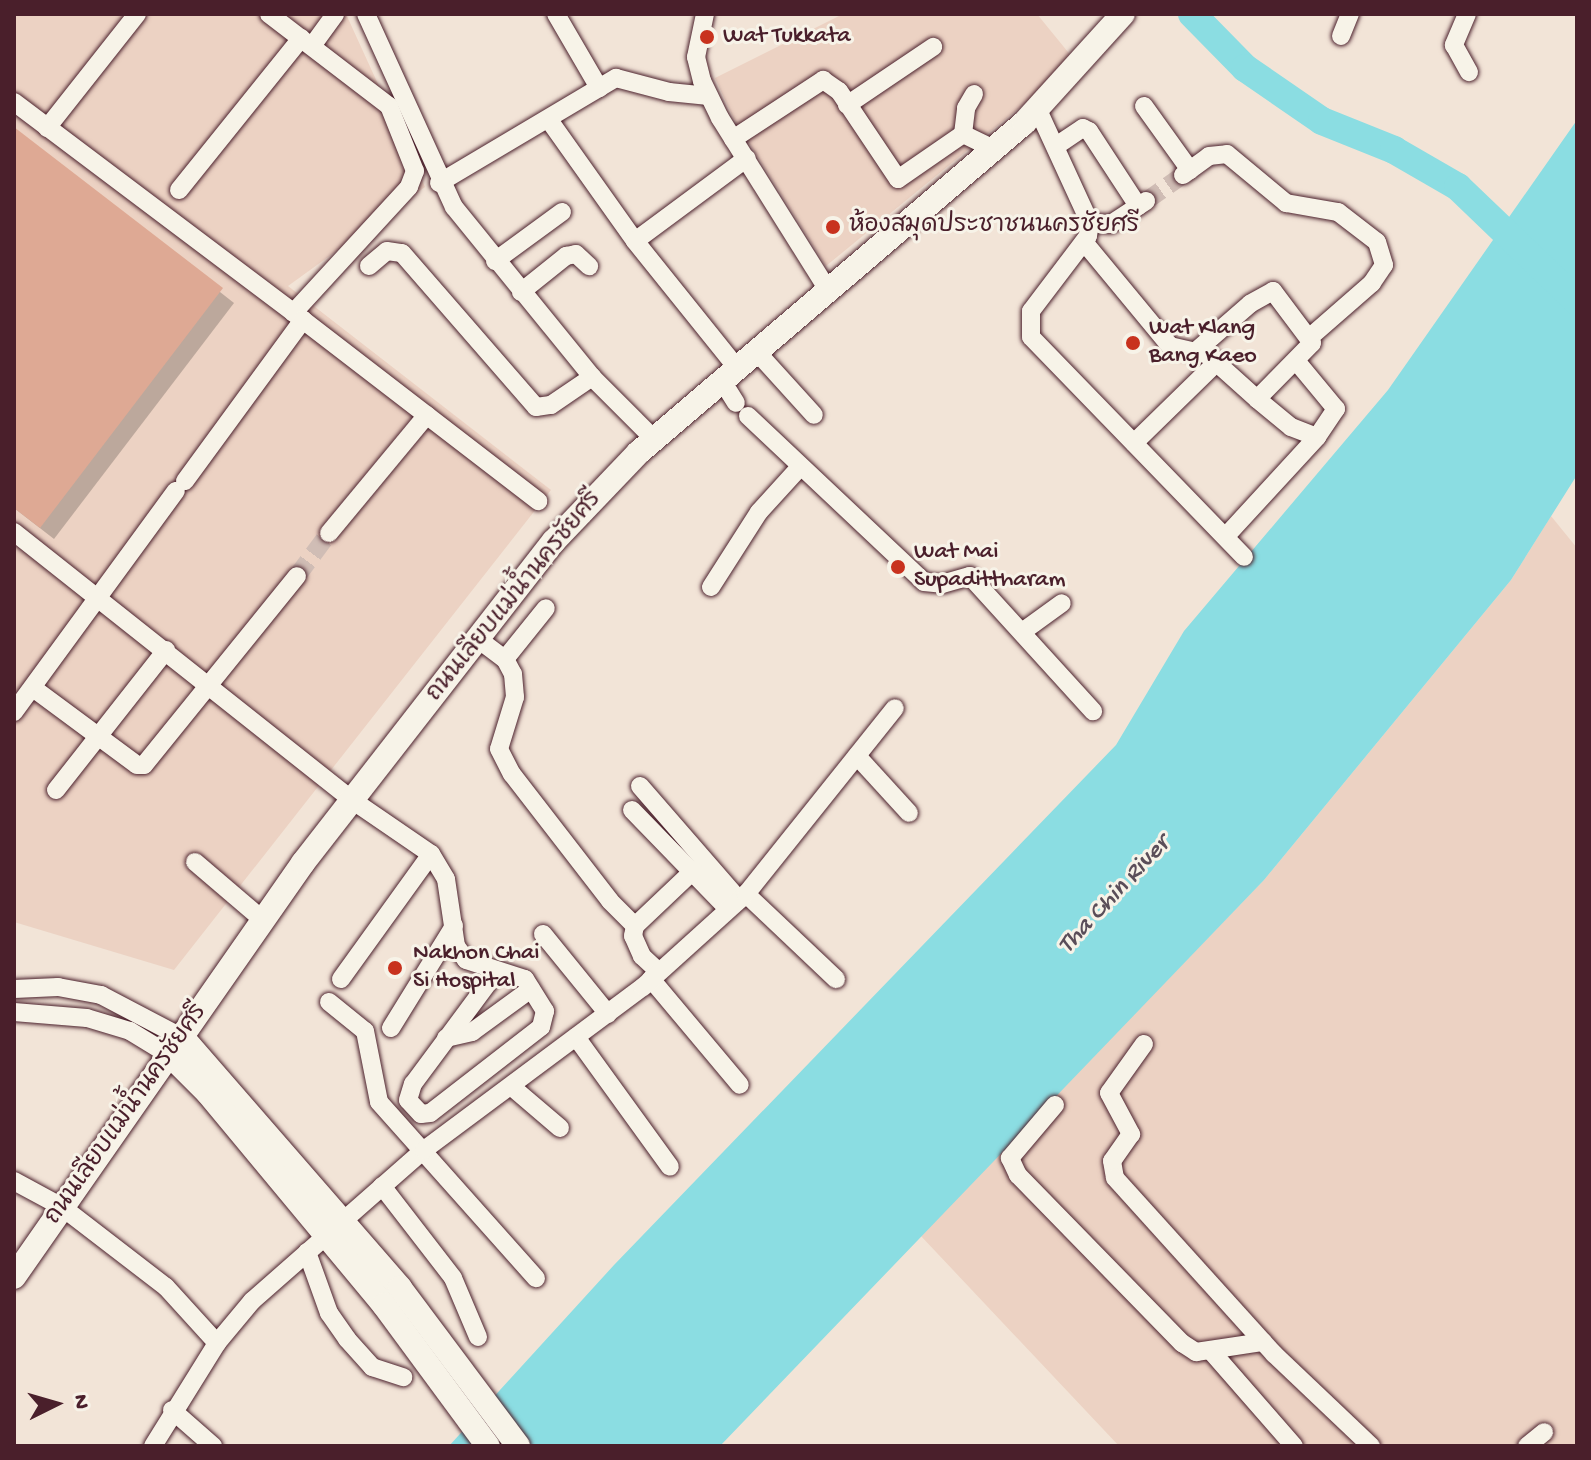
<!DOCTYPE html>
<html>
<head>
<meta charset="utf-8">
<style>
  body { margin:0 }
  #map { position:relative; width:1591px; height:1460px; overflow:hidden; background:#f2e4d7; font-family:"Gochi Hand","Playpen Sans Thai",sans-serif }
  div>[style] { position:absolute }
  .built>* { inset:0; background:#ecd2c3 }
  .water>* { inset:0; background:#8bdde2 }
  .shadow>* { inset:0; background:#0003 }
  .river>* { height:28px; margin:-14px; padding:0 14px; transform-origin:14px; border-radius:14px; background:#8bdde2 }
  .building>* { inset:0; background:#dea994 }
  .minor-tunnel>* { height:18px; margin-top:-9px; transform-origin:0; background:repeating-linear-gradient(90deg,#d0bdb5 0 18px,transparent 0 27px) }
  .roads { filter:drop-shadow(0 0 2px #4a1f2b) drop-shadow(0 0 2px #4a1f2b) }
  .minor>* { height:18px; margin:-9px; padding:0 9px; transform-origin:9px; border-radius:9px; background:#f7f3e8 }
  .major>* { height:24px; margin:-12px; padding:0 12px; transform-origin:12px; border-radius:12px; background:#f7f3e8 }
  .dots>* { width:22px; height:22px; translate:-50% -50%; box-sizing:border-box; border:4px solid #f7f3e8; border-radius:50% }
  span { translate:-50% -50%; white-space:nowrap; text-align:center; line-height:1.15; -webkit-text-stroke:6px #f7f3e8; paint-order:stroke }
  .poi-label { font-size:24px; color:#4a1f2b }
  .left { translate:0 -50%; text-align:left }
  .street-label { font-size:24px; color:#4a1f2b }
  .water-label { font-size:26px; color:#5a4e59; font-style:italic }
  .frame { position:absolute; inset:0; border:16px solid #4a1f2b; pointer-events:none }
  .north { position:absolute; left:16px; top:1364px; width:80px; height:80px; -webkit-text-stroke:6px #f7f3e8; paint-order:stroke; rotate:85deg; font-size:22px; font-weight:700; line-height:32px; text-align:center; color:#4a1f2b }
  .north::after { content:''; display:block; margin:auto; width:28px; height:36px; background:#4a1f2b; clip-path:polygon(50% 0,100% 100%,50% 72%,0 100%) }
</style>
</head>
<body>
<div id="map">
  <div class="built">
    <div style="clip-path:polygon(14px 14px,346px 14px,425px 187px,288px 286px,551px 490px,174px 970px,14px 922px)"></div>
    <div style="clip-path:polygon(843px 14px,1037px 14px,1072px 57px,1036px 94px,826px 266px,733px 117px,715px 78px)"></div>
    <div style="clip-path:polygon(1551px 516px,1577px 548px,1577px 1446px,1119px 1446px,920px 1235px,1264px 880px,1511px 580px)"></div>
  </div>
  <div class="water">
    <div style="clip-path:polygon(1577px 120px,1577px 475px,1511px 580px,1264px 880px,720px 1446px,449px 1446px,614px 1265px,1116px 745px,1184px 631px,1388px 390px)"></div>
  </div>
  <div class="shadow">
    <div style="clip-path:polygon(14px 130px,234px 303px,54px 539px,14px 508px)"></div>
  </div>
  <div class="river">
    <div style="left:1192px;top:14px;width:76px;rotate:45.5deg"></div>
    <div style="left:1245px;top:68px;width:93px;rotate:34.5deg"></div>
    <div style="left:1322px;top:121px;width:78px;rotate:21.9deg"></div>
    <div style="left:1394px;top:150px;width:74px;rotate:30deg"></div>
    <div style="left:1458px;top:187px;width:165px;rotate:43.8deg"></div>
  </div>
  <div class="building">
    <div style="clip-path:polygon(14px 127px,223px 288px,40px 528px,14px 508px)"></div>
  </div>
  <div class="minor-tunnel">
    <div style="left:1146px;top:201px;width:45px;rotate:-35.1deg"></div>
    <div style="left:297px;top:576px;width:54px;rotate:-53.3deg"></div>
  </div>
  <div class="roads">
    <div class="minor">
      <div style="left:269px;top:14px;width:151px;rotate:37.5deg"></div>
      <div style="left:389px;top:106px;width:70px;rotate:68.2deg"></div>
      <div style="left:415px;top:171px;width:17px;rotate:111deg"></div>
      <div style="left:409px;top:187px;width:171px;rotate:132.6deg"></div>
      <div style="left:366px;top:14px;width:212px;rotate:65.5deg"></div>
      <div style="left:454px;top:207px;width:219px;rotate:50.9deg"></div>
      <div style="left:592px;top:377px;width:88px;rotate:45deg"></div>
      <div style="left:556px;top:14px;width:86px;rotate:59.8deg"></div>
      <div style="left:705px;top:14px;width:44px;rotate:101.8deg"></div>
      <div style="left:696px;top:57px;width:25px;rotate:76deg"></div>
      <div style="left:702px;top:81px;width:41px;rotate:64.1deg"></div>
      <div style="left:720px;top:118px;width:203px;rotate:57.9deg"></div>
      <div style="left:1467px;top:14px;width:34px;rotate:113deg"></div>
      <div style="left:1454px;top:45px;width:31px;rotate:61deg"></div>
      <div style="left:1341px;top:36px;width:24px;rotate:-68deg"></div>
      <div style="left:312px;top:46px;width:39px;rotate:-54deg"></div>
      <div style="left:14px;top:102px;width:359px;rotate:37deg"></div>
      <div style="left:847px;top:105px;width:104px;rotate:-34deg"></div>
      <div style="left:1144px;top:106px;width:79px;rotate:54.3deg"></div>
      <div style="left:1038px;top:110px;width:124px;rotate:65.3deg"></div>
      <div style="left:1090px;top:223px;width:13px;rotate:99deg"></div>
      <div style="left:1088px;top:236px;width:94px;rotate:127.2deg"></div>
      <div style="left:1031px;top:311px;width:26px;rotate:90deg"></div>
      <div style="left:1031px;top:337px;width:306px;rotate:45.9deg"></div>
      <div style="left:549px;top:120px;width:148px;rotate:54.6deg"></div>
      <div style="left:635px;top:241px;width:163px;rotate:51.2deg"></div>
      <div style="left:47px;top:128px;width:145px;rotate:-51.7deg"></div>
      <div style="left:963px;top:134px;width:26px;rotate:-83deg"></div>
      <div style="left:966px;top:108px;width:16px;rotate:-60deg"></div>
      <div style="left:733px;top:139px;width:108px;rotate:-33.2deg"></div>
      <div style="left:823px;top:80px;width:19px;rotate:35deg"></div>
      <div style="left:839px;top:91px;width:106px;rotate:56.2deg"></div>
      <div style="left:898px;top:179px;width:79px;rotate:-34.7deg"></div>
      <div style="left:963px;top:134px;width:34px;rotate:26deg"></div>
      <div style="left:1056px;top:146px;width:32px;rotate:-34deg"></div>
      <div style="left:1083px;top:128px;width:7px;rotate:27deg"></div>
      <div style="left:1089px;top:131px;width:90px;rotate:56.8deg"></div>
      <div style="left:1183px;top:175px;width:32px;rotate:-36deg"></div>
      <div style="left:1209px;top:156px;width:18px;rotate:-6deg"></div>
      <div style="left:1227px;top:154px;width:77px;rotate:39.7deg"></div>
      <div style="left:1286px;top:203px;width:53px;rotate:9.8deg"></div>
      <div style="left:1338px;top:212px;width:49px;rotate:37.6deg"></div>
      <div style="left:1377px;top:242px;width:24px;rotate:73deg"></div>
      <div style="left:1384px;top:265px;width:22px;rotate:124deg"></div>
      <div style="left:1372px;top:283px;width:84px;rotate:138.9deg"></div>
      <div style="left:439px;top:183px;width:206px;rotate:-30.7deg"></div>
      <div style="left:616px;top:78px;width:55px;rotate:14.8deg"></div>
      <div style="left:669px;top:92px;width:40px;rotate:5.7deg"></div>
      <div style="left:179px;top:190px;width:195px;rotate:-51.2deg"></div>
      <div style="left:1090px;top:223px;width:21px;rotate:3deg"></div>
      <div style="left:1111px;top:224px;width:42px;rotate:-33.3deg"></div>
      <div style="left:635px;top:241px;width:139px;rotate:-36.5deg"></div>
      <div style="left:1084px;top:242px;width:135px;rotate:50.4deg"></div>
      <div style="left:1170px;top:346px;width:39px;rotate:13deg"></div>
      <div style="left:1208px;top:355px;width:66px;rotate:41.9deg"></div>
      <div style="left:1257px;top:399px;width:78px;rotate:-45.5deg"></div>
      <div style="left:1312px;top:343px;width:65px;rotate:-126.9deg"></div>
      <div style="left:1273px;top:291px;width:26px;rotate:151deg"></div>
      <div style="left:1250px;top:304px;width:70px;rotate:139deg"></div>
      <div style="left:495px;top:261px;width:83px;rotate:-36.2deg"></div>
      <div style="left:369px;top:266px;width:23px;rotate:-40deg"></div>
      <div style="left:387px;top:251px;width:15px;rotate:8deg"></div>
      <div style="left:402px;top:253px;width:204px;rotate:49deg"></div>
      <div style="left:536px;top:407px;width:15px;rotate:-8deg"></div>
      <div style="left:551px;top:405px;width:50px;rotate:-34.3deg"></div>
      <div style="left:521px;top:292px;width:58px;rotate:-38.7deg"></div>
      <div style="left:566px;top:256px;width:10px;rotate:-11deg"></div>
      <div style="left:576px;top:254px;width:18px;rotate:43deg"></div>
      <div style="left:756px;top:351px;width:86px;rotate:47.8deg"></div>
      <div style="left:721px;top:379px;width:28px;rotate:58deg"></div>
      <div style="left:1257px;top:399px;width:44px;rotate:39.5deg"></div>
      <div style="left:1291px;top:427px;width:28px;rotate:21deg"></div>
      <div style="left:748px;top:416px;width:242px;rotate:43.3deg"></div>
      <div style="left:924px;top:582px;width:18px;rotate:6deg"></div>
      <div style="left:942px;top:584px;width:29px;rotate:-16deg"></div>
      <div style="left:970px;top:576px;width:183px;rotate:47.7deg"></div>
      <div style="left:1134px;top:443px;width:117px;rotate:-44.3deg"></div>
      <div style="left:185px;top:481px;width:200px;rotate:-53.8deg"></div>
      <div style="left:303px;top:320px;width:297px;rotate:37.6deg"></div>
      <div style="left:14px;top:532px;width:431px;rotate:38.4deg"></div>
      <div style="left:352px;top:800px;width:96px;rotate:34.4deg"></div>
      <div style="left:431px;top:854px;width:29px;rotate:59deg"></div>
      <div style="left:446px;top:879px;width:68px;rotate:81.5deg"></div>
      <div style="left:456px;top:946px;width:17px;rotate:54deg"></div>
      <div style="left:466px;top:960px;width:62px;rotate:17.9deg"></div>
      <div style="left:525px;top:979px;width:38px;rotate:58deg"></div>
      <div style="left:545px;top:1011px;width:16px;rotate:104deg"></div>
      <div style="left:541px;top:1027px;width:140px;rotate:142.2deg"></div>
      <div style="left:430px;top:1113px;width:9px;rotate:174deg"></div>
      <div style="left:421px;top:1114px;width:19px;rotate:-133deg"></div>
      <div style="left:408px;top:1100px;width:17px;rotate:-73deg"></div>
      <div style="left:413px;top:1084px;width:141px;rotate:-53.4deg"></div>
      <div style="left:329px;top:533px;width:153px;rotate:-50.3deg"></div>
      <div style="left:1227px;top:535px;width:133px;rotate:-47.4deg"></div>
      <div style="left:1317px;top:437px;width:34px;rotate:-56deg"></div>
      <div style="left:1336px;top:409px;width:61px;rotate:-129.7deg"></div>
      <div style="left:711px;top:587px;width:89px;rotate:-57.4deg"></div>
      <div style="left:759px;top:512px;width:61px;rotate:-47.7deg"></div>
      <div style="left:1022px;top:632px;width:49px;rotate:-35.9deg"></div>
      <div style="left:478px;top:639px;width:34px;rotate:37deg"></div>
      <div style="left:505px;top:659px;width:17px;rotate:62deg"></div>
      <div style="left:513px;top:674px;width:23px;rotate:85deg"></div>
      <div style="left:515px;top:697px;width:54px;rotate:107.1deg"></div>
      <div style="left:499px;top:749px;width:28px;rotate:63deg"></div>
      <div style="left:512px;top:774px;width:160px;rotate:52.3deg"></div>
      <div style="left:610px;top:901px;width:35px;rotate:45deg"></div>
      <div style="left:505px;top:659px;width:65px;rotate:-51.2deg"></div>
      <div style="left:33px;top:688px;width:129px;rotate:36.5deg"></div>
      <div style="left:137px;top:765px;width:7px"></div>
      <div style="left:144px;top:765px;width:243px;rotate:-51deg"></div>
      <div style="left:14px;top:712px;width:274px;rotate:-53.8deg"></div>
      <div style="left:857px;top:756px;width:77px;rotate:47.6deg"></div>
      <div style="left:640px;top:786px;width:151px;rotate:49deg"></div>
      <div style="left:56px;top:790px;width:178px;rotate:-51.8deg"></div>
      <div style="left:632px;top:810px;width:138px;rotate:45.9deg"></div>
      <div style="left:195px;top:862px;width:89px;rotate:40.5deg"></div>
      <div style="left:746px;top:894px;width:124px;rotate:43.4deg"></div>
      <div style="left:543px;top:934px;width:103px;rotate:50.9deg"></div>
      <div style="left:658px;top:971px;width:22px;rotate:-137deg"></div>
      <div style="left:642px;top:956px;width:22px;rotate:-114deg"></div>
      <div style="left:633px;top:936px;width:10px;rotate:-79deg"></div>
      <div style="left:635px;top:926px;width:81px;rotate:-43.5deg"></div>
      <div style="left:341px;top:979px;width:154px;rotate:-54.2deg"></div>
      <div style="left:651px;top:979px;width:138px;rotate:50deg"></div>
      <div style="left:14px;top:989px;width:44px;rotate:-2.6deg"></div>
      <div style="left:58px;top:987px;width:44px;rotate:10.5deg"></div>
      <div style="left:101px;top:995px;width:93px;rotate:27.7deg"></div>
      <div style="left:329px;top:1002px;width:46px;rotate:38.9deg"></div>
      <div style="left:365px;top:1031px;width:72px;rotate:78.8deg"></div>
      <div style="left:379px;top:1102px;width:236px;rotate:48.3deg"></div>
      <div style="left:14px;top:1012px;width:73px;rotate:4.7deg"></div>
      <div style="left:87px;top:1018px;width:45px;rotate:16.8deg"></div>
      <div style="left:130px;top:1031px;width:48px;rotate:31.4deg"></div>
      <div style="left:391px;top:1028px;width:120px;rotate:-58.3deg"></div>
      <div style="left:576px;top:1037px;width:160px;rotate:54.1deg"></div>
      <div style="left:446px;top:1038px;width:27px;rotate:-13deg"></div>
      <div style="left:472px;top:1032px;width:73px;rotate:-36.1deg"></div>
      <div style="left:1144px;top:1044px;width:60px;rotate:125.5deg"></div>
      <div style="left:1109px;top:1093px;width:47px;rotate:61.8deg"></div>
      <div style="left:1131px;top:1134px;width:33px;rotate:125deg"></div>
      <div style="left:1112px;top:1161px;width:17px;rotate:80deg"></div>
      <div style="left:1115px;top:1178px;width:237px;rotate:47.9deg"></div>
      <div style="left:1274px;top:1354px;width:134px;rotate:43.5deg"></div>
      <div style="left:512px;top:1087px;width:63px;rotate:40.5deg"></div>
      <div style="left:1055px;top:1105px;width:70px;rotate:130.3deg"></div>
      <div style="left:1010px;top:1158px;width:19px;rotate:65deg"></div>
      <div style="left:1018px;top:1175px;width:235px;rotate:45.7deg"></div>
      <div style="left:1182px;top:1343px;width:17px;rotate:33deg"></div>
      <div style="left:1196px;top:1352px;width:68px;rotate:-8.5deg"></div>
      <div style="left:14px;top:1181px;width:55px;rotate:28.4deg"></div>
      <div style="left:62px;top:1207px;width:131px;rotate:37.6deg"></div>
      <div style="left:166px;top:1287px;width:76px;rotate:47.7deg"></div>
      <div style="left:382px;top:1186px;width:116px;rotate:52.3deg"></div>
      <div style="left:453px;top:1278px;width:64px;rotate:67deg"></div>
      <div style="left:307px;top:1252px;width:65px;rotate:70.2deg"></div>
      <div style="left:329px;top:1313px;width:32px;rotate:55deg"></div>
      <div style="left:347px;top:1339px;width:38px;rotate:48deg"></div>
      <div style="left:372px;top:1367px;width:33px;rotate:18deg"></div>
      <div style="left:1211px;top:1351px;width:126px;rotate:48.9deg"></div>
      <div style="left:172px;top:1410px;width:55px;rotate:41.3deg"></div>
      <div style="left:153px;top:1446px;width:121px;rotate:-58.1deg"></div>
      <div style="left:217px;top:1343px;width:55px;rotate:-50.2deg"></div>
      <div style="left:252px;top:1301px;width:229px;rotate:-41.3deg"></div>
      <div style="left:424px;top:1150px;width:273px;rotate:-36.7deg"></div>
      <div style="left:643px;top:987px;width:139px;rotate:-42.1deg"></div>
      <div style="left:746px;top:894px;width:238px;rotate:-51.3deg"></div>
      <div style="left:1527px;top:1446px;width:22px;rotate:-39deg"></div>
    </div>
    <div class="major">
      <div style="left:183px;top:1038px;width:331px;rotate:49deg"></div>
      <div style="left:400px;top:1288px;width:197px;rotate:53.2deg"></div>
      <div style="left:171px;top:1056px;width:52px;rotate:45deg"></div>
      <div style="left:208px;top:1093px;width:276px;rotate:50.3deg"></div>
      <div style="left:384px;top:1305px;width:175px;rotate:53.6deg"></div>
      <div style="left:14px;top:1277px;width:505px;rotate:-55.08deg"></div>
      <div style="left:303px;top:863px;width:408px;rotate:-52.1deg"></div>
      <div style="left:554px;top:541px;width:122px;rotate:-46.3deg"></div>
      <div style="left:638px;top:453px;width:508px;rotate:-40.53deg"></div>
      <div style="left:1024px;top:123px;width:147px;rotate:-47.8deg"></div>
    </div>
  </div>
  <div class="dots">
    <div style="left:707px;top:37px;background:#c8321e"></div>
    <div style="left:833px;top:227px;background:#c8321e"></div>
    <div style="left:1133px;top:343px;background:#c8321e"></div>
    <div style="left:898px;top:567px;background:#c8321e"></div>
    <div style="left:395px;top:968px;background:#c8321e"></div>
  </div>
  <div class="poi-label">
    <span class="left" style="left:723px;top:37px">Wat Tukkata</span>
    <span class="left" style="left:849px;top:227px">ห้องสมุดประชาชนนครชัยศรี</span>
    <span class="left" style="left:1149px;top:343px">Wat Klang<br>Bang Kaeo</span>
    <span class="left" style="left:914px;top:567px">Wat Mai<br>Supadittharam</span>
    <span class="left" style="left:413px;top:968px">Nakhon Chai<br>Si Hospital</span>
  </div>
  <div class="street-label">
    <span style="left:515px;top:597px;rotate:-51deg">ถนนเลียบแม่น้ำนครชัยศรี</span>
    <span style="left:127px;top:1115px;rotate:-55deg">ถนนเลียบแม่น้ำนครชัยศรี</span>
  </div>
  <div class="water-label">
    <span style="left:1115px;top:896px;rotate:-47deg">Tha Chin River</span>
  </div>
  <div class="frame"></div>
  <div class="north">N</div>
</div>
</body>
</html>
